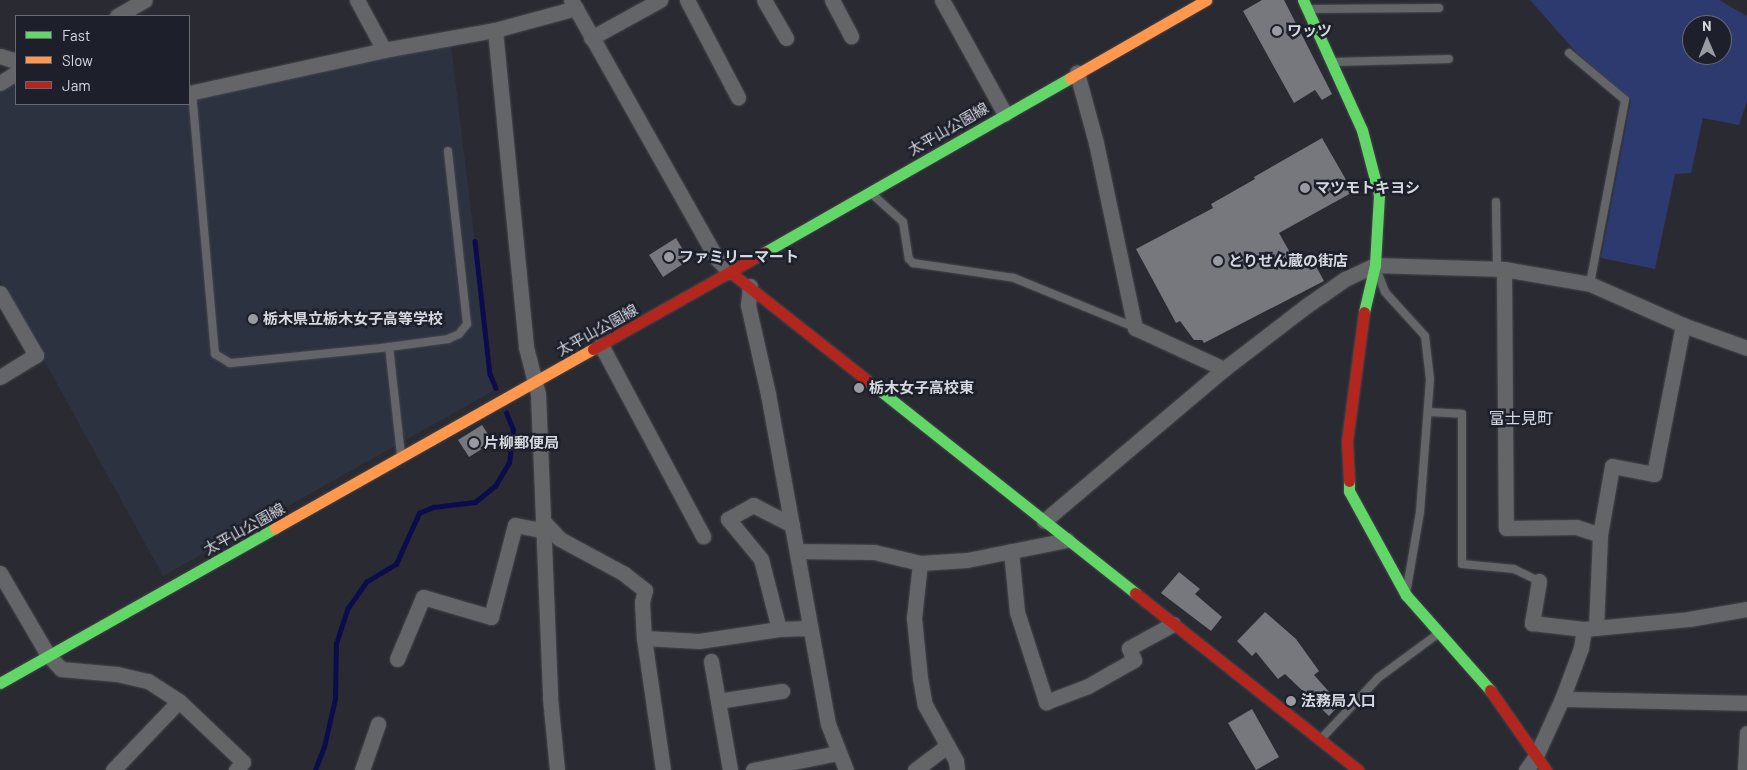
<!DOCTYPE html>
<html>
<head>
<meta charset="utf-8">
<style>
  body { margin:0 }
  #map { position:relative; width:1747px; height:770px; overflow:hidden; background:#2a2b32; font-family:Barlow,"Noto Sans JP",sans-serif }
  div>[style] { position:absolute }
  .built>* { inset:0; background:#2d3241 }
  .green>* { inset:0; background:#2d3a6f }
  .stream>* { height:4.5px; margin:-2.25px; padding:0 2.25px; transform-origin:2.25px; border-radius:2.25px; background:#0c0c4d }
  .building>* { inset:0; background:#76787e }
  .roads { filter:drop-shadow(0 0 1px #45474d) drop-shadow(0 0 1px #45474d) }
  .lane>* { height:8px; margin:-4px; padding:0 4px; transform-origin:4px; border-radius:4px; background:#646569 }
  .street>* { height:15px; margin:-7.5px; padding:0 7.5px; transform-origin:7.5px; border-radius:7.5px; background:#646569 }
  .fast>* { height:11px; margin:-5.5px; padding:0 5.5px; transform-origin:5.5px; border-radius:5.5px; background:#63d668 }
  .slow>* { height:11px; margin:-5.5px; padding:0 5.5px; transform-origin:5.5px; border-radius:5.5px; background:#ff974d }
  .jam>* { height:11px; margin:-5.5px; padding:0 5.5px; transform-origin:5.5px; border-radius:5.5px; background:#b3261e }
  .dots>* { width:14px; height:14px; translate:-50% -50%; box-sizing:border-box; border:2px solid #1d202b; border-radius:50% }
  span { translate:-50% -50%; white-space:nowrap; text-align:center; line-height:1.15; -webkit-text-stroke:5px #1d202b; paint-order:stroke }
  .poi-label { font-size:15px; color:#d5d8df; font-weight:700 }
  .left { translate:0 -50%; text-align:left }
  .street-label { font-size:15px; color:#d5d8df }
  .neighbourhood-label { font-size:16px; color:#d5d8df }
  .legend { position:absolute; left:15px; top:15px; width:175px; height:90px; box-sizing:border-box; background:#1d202b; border:1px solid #676a73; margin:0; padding:6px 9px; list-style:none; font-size:15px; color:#d5d8df }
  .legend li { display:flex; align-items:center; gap:10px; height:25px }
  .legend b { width:25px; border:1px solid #676a73 }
  .north { position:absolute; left:1682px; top:15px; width:50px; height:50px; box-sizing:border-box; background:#1d202b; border:1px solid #676a73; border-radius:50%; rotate:359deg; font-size:14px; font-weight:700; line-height:20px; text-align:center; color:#d5d8df }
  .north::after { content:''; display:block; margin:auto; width:18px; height:22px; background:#999ba2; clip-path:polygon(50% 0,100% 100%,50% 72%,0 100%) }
</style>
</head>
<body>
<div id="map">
  <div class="built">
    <div style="clip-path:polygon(451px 46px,493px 391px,163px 576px,0 280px,0 89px,16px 80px,16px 104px,189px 104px,189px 97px)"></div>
  </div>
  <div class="green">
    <div style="clip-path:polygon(evenodd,1530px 0,1719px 0,1747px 16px,1747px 101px,1739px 125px,1703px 118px,1691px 173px,1675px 174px,1655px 269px,1601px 258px,1631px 100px,1576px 52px,1530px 0,1692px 25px,1722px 25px,1722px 55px,1692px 55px,1692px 25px)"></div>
  </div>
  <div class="stream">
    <div style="left:475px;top:241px;width:134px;rotate:83.6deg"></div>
    <div style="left:490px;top:374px;width:15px;rotate:67deg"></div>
    <div style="left:315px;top:770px;width:25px;rotate:-69deg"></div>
    <div style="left:324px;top:747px;width:49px;rotate:-77.1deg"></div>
    <div style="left:335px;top:699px;width:55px;rotate:-89deg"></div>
    <div style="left:336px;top:644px;width:38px;rotate:-72deg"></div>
    <div style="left:348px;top:608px;width:32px;rotate:-55deg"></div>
    <div style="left:366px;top:582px;width:35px;rotate:-31deg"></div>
    <div style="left:396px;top:564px;width:56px;rotate:-65.7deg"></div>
    <div style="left:419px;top:513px;width:15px;rotate:-23deg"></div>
    <div style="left:433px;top:507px;width:42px;rotate:-6.8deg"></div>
    <div style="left:475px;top:502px;width:26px;rotate:-39deg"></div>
    <div style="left:495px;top:486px;width:27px;rotate:-59deg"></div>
    <div style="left:509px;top:463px;width:33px;rotate:-83deg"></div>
    <div style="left:513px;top:430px;width:18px;rotate:-112deg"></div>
  </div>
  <div class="building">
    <div style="clip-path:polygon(1262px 0,1284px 0,1332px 94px,1322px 100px,1315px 90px,1294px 103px,1243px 11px)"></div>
    <div style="clip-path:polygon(1322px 138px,1353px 192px,1279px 233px,1297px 265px,1311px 257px,1324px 281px,1204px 343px,1202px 340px,1194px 340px,1180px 321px,1176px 323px,1136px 249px,1213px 208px,1211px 204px,1255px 179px,1254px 177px)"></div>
    <div style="clip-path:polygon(676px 238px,689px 260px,663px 277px,649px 255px)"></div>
    <div style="clip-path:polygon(482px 425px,493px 442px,469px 457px,458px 440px)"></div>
    <div style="clip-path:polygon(1179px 572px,1200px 589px,1195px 594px,1222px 617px,1211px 631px,1161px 593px)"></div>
    <div style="clip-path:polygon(1265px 612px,1296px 639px,1319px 671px,1314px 675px,1340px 704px,1329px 716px,1285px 674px,1278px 679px,1256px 652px,1252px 656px,1237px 641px)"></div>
    <div style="clip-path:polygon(1252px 709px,1279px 757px,1256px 770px,1228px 723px)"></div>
  </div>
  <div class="roads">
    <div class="lane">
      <div style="left:1309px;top:9px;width:130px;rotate:-0.4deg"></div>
      <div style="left:1569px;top:53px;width:73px;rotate:40deg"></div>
      <div style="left:1625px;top:100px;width:187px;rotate:100.8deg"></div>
      <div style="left:1333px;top:62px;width:116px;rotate:-1.5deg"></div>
      <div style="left:192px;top:92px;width:263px;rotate:85deg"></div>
      <div style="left:215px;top:354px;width:17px;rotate:31deg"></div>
      <div style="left:230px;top:363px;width:160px;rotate:-5.7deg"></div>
      <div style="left:871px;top:193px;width:43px;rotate:42.2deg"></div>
      <div style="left:903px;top:222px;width:37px;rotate:81deg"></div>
      <div style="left:909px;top:259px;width:6px;rotate:45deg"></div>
      <div style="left:913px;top:263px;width:102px;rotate:8.4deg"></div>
      <div style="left:1014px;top:278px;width:130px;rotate:22.2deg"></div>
      <div style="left:1496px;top:202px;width:66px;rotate:89.1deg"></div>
      <div style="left:1377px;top:271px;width:22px;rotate:69deg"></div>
      <div style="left:1385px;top:292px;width:59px;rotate:47.7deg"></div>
      <div style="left:1425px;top:336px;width:43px;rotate:83.4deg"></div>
      <div style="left:1430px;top:379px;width:133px;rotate:94.3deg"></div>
      <div style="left:1420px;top:512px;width:77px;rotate:99.7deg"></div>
      <div style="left:1428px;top:412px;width:34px;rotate:3deg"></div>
      <div style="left:1462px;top:414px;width:150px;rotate:90deg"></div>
      <div style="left:1462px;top:564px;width:52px;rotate:5.5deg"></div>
      <div style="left:1514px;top:569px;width:28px;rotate:26deg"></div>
      <div style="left:401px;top:455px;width:109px;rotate:-96.3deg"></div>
      <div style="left:389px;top:347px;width:60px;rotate:-7.7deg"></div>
      <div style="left:448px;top:339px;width:12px;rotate:-24deg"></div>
      <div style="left:459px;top:334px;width:13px;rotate:-51deg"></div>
      <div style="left:467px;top:324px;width:174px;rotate:-96.3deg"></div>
      <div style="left:1320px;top:740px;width:85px;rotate:-46.9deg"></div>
      <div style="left:1378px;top:678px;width:76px;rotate:-36.4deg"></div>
    </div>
    <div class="street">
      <div style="left:357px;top:0;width:57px;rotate:61.6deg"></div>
      <div style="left:571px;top:0;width:297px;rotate:60.6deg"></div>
      <div style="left:717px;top:259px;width:18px;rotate:45deg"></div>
      <div style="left:687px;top:0;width:110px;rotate:62.3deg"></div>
      <div style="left:764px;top:0;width:44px;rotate:59.9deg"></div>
      <div style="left:832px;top:0;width:41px;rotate:62.2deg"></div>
      <div style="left:942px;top:0;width:130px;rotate:61.1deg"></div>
      <div style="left:117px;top:16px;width:32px;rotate:-30deg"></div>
      <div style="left:495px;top:30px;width:319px;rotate:84.4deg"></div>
      <div style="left:526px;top:347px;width:49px;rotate:75.7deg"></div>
      <div style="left:538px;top:394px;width:304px;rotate:87.7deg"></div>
      <div style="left:550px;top:698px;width:72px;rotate:84.4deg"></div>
      <div style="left:591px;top:38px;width:79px;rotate:-28.8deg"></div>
      <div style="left:0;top:56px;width:17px;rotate:17deg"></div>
      <div style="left:0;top:83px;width:19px;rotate:-32deg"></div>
      <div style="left:189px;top:93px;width:200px;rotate:-12.4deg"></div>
      <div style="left:384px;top:50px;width:113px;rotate:-10.2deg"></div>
      <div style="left:495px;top:30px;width:84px;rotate:-15.2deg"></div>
      <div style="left:1504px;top:269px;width:259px;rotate:89.6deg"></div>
      <div style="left:1506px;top:528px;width:70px;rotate:-0.8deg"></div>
      <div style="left:1576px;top:527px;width:25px;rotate:18deg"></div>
      <div style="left:750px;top:286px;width:19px;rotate:96deg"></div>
      <div style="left:748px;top:305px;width:91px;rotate:77.3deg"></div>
      <div style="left:768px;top:394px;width:335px;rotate:79.7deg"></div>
      <div style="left:828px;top:724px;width:49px;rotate:68.6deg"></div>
      <div style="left:0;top:293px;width:72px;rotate:59.9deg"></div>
      <div style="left:36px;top:355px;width:42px;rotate:148.6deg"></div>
      <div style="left:601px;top:345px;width:217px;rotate:61.9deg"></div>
      <div style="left:1224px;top:369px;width:103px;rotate:-37.5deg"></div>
      <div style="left:1306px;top:306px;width:47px;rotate:-34.7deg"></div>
      <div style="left:1345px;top:279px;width:33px;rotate:-25deg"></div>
      <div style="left:1375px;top:265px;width:129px;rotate:1.8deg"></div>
      <div style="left:1504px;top:269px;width:87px;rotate:9.9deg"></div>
      <div style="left:1590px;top:284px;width:102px;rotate:23.8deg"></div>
      <div style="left:1683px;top:325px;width:68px;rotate:19.8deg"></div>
      <div style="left:1044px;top:521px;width:236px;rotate:-40.2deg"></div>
      <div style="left:1224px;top:369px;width:98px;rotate:-155.3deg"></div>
      <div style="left:1135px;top:328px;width:189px;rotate:-101.9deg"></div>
      <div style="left:1096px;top:143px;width:73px;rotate:-105.2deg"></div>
      <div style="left:545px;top:523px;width:22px;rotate:47deg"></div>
      <div style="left:560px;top:539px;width:72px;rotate:28.4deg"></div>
      <div style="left:623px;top:573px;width:28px;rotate:38deg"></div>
      <div style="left:645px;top:590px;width:12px;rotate:104deg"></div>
      <div style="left:642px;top:602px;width:36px;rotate:87deg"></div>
      <div style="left:644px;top:638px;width:133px;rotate:81.8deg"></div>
      <div style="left:797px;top:551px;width:77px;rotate:0.7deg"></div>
      <div style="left:874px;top:552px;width:47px;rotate:13.4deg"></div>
      <div style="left:920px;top:563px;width:47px;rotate:-3.7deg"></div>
      <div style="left:967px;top:560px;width:102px;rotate:-11.3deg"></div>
      <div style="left:1011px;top:551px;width:61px;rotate:84.4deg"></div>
      <div style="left:1017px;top:612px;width:95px;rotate:72.1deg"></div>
      <div style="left:1046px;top:702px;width:45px;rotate:-20.9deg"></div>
      <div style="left:1088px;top:686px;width:53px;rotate:-29.5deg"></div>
      <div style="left:1134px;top:660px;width:13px;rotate:-113deg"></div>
      <div style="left:1129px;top:648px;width:50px;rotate:-28.6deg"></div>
      <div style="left:920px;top:563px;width:55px;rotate:96.2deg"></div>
      <div style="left:914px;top:618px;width:60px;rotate:84.3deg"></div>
      <div style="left:920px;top:678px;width:27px;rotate:80deg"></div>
      <div style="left:925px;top:705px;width:64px;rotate:61deg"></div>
      <div style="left:956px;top:761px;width:9px;rotate:84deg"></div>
      <div style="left:0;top:573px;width:95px;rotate:59.7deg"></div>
      <div style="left:48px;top:655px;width:19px;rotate:47deg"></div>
      <div style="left:61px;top:669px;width:56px;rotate:5.1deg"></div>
      <div style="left:117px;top:674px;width:32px;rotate:13deg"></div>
      <div style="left:148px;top:681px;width:37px;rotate:33deg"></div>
      <div style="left:179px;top:701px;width:88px;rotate:43.6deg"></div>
      <div style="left:243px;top:762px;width:11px;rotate:131deg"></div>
      <div style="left:1539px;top:581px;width:43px;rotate:99.5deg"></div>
      <div style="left:1532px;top:623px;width:52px;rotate:6.6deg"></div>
      <div style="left:1584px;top:629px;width:105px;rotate:-5.4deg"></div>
      <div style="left:1689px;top:619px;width:59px;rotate:-9.8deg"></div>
      <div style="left:1596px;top:628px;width:93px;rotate:-87.5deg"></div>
      <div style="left:1600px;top:535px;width:70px;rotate:-80.1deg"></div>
      <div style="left:1612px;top:466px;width:43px;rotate:10.8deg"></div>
      <div style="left:1654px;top:474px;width:152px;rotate:-79deg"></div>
      <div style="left:779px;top:629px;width:72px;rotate:-104.4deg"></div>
      <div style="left:761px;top:559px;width:52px;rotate:-129.5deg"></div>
      <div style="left:728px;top:519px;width:29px;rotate:-29deg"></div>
      <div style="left:753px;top:505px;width:44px;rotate:27.1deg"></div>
      <div style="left:644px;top:638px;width:55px;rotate:3.1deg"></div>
      <div style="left:699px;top:641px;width:81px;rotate:-8.5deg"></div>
      <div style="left:779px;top:629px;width:30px;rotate:-2deg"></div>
      <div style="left:397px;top:659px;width:67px;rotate:-67.2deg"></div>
      <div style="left:423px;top:597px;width:71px;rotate:16.4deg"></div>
      <div style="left:491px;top:617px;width:95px;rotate:-75.4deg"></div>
      <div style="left:515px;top:525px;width:31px;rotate:11deg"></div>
      <div style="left:711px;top:661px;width:111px;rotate:80.1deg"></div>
      <div style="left:1562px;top:699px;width:185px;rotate:1.2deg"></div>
      <div style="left:718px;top:701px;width:65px;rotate:-8.9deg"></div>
      <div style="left:113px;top:770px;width:95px;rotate:-46.3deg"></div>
      <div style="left:362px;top:770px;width:49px;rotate:-70.8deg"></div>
      <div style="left:753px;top:770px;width:87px;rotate:-11.3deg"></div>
      <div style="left:915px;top:770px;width:40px;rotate:-37deg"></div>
      <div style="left:1526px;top:770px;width:17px;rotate:-54deg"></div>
      <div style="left:1536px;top:756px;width:63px;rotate:-65.5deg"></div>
      <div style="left:1562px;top:699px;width:54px;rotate:-69.6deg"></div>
      <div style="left:1581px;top:648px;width:19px;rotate:-81deg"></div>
      <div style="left:1745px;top:770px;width:37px;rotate:-87deg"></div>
    </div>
    <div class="fast">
      <div style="left:1303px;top:0;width:143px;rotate:65.6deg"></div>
      <div style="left:1362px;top:130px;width:67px;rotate:75.3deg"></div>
      <div style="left:1379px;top:195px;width:70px;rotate:93.3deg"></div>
      <div style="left:1375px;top:265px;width:48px;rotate:103.2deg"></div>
      <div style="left:765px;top:252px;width:351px;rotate:-29.7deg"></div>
      <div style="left:873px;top:385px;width:335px;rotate:38.4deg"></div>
      <div style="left:1349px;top:481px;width:10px;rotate:90deg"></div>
      <div style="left:1349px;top:491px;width:119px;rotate:61.3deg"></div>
      <div style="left:1406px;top:595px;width:127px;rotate:48.5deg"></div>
      <div style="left:0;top:683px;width:316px;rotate:-29.4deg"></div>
    </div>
    <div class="slow">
      <div style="left:1070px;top:78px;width:157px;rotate:-29.8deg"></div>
      <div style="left:275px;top:528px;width:365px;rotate:-29.4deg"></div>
    </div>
    <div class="jam">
      <div style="left:730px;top:272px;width:182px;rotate:38.3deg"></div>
      <div style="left:593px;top:349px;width:197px;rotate:-29.4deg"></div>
      <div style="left:1349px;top:481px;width:40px;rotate:-92.9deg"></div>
      <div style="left:1347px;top:441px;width:130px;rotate:-82.5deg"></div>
      <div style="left:1135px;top:593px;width:285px;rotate:38.4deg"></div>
      <div style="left:1490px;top:690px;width:98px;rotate:55deg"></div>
    </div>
  </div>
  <div class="dots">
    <div style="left:1277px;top:31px;background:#999ba2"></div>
    <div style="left:1305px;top:188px;background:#999ba2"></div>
    <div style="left:669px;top:257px;background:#999ba2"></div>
    <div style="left:1218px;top:261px;background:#999ba2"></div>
    <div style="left:253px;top:319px;background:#999ba2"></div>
    <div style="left:859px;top:388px;background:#999ba2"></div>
    <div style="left:474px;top:443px;background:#999ba2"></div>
    <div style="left:1291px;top:701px;background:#999ba2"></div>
  </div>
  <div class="poi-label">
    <span class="left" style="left:1287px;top:31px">ワッツ</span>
    <span class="left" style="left:1315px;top:188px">マツモトキヨシ</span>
    <span class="left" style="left:679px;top:257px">ファミリーマート</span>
    <span class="left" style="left:1228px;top:261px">とりせん蔵の街店</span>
    <span class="left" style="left:263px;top:319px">栃木県立栃木女子高等学校</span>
    <span class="left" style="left:869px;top:388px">栃木女子高校東</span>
    <span class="left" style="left:484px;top:443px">片柳郵便局</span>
    <span class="left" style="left:1301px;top:701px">法務局入口</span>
  </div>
  <div class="street-label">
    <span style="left:948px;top:129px;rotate:-30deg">太平山公園線</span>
    <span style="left:597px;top:330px;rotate:-29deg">太平山公園線</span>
    <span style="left:244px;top:529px;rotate:-29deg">太平山公園線</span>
  </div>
  <div class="neighbourhood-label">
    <span style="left:1521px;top:418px">富士見町</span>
  </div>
  <ul class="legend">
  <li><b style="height:6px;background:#63d668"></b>Fast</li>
  <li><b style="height:6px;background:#ff974d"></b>Slow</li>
  <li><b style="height:6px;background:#b3261e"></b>Jam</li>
  </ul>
  <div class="north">N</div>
</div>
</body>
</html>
